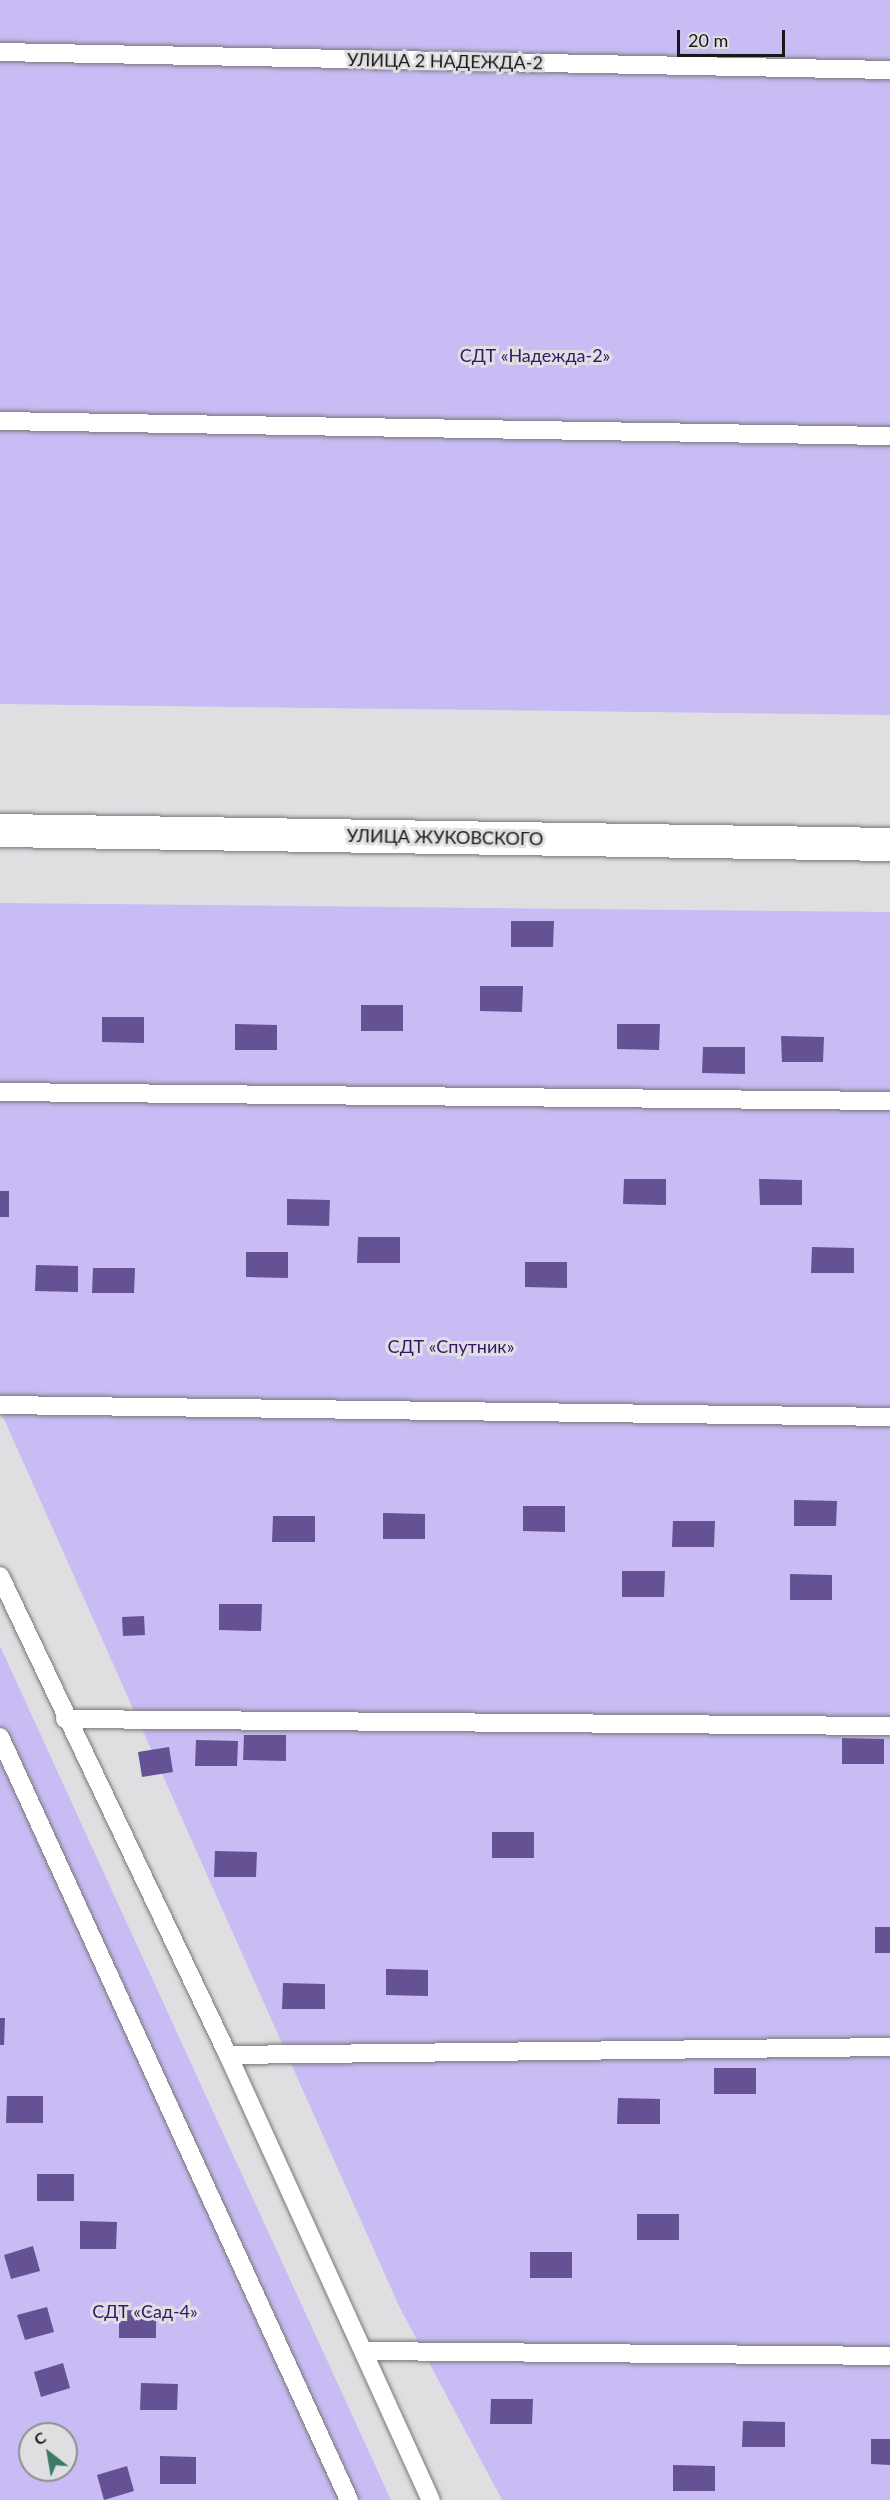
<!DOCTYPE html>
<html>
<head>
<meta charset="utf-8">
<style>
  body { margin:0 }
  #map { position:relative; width:890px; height:2500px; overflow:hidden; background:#dfdfe2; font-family:Lato,sans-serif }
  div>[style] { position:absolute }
  .green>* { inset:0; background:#c9bcf4 }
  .building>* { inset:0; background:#645295 }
  .roads { filter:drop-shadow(0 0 2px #77777a) drop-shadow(0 0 2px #77777a) }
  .lane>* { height:18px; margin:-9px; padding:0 9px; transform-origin:9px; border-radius:9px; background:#fff }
  .secondary>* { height:33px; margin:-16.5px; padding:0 16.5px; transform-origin:16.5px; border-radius:16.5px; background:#fff }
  span { translate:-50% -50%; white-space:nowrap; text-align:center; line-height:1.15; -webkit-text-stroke:6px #dfdfe2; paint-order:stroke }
  .street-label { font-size:18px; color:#181819 }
  .park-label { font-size:18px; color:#37166a }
  .north { position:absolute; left:18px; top:2422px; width:60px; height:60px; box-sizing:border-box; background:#dfdfe2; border:2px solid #8f8f92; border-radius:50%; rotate:329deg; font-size:16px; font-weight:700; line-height:24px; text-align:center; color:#181819 }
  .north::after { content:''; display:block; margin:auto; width:21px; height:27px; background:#3c7a67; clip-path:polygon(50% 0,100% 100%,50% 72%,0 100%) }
  .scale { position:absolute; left:677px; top:30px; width:108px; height:27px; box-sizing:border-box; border:3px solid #181819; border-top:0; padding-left:8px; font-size:18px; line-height:21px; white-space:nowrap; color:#181819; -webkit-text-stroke:4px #dfdfe2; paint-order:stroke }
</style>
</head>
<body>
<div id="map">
  <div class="green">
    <div style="clip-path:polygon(0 0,890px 0,890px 715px,0 704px)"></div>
    <div style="clip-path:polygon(0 903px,890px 912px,890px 2500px,502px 2500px,399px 2306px,0 1410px)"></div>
    <div style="clip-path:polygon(evenodd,0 1646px,391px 2500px,0 2500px,0 1646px,30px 2434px,66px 2434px,66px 2470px,30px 2470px,30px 2434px)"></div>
  </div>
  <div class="building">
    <div style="clip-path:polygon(511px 921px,554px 921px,553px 947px,511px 947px)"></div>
    <div style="clip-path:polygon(480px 986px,523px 986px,522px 1012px,480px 1011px)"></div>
    <div style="clip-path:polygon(361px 1005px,403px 1005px,403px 1031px,361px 1031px)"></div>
    <div style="clip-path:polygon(102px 1017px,144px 1017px,144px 1043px,102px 1042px)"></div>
    <div style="clip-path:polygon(235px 1024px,277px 1025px,277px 1050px,235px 1050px)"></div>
    <div style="clip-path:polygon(617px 1024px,660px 1024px,659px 1050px,617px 1049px)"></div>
    <div style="clip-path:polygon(781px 1036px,824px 1037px,823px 1062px,782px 1062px)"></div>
    <div style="clip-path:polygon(703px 1047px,745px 1047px,745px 1074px,702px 1073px)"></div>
    <div style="clip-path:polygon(624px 1179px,666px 1179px,666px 1205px,623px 1204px)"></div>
    <div style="clip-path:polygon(759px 1179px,802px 1180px,802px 1205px,760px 1205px)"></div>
    <div style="clip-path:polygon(0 1191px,9px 1191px,9px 1217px,0 1217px)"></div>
    <div style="clip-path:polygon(287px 1199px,330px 1200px,329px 1226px,287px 1225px)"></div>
    <div style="clip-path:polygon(358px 1237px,400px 1237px,400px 1263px,357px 1263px)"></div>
    <div style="clip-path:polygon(812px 1247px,854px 1248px,854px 1273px,811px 1273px)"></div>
    <div style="clip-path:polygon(246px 1252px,288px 1252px,288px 1278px,246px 1277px)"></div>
    <div style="clip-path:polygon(525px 1262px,567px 1262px,567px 1288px,525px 1287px)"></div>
    <div style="clip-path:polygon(36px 1265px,78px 1266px,78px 1292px,35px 1291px)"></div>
    <div style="clip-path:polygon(93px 1268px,135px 1268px,134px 1293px,92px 1293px)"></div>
    <div style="clip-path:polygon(794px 1500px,837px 1501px,836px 1526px,794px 1526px)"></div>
    <div style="clip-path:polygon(523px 1506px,565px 1506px,565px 1532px,523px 1531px)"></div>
    <div style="clip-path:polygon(383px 1513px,425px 1514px,425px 1539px,383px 1539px)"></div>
    <div style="clip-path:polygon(273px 1516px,315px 1516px,315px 1542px,272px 1542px)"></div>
    <div style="clip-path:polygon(673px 1521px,715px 1521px,714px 1547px,672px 1547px)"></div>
    <div style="clip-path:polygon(622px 1571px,665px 1571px,664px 1597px,622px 1597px)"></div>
    <div style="clip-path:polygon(790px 1574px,832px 1575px,832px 1600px,790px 1600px)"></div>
    <div style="clip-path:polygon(219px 1604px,262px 1604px,261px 1631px,219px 1630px)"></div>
    <div style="clip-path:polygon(144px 1616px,145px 1635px,123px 1636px,122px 1617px)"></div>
    <div style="clip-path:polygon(244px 1735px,286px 1735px,286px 1761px,243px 1760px)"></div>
    <div style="clip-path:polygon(842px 1738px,884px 1739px,884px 1764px,842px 1764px)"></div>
    <div style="clip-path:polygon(196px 1740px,238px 1741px,237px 1766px,195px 1766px)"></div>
    <div style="clip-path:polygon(169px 1747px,173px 1772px,142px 1777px,138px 1752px)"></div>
    <div style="clip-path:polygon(492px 1832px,534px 1832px,534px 1858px,492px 1858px)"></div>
    <div style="clip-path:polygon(215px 1851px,257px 1852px,256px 1877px,214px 1877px)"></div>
    <div style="clip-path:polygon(875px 1927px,890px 1927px,890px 1953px,875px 1953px)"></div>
    <div style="clip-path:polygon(386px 1969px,428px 1970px,428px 1996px,386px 1995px)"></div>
    <div style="clip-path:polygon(283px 1983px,325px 1984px,325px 2009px,282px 2009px)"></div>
    <div style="clip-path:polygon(0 2018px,5px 2018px,4px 2045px,0 2045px)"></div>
    <div style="clip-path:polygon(714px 2068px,756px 2068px,756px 2094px,714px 2094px)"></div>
    <div style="clip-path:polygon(7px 2096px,43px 2096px,43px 2123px,6px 2123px)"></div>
    <div style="clip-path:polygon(618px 2098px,660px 2099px,660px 2124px,617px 2124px)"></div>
    <div style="clip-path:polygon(37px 2174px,74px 2174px,74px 2201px,37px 2201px)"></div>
    <div style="clip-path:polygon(637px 2214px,679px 2214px,679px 2240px,637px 2240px)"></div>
    <div style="clip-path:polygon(80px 2221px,117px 2222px,116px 2249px,80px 2249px)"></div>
    <div style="clip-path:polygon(33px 2246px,40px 2271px,11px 2279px,4px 2255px)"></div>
    <div style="clip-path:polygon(530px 2252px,572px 2252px,572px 2278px,530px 2278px)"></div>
    <div style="clip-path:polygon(47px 2307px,54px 2332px,25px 2340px,17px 2315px)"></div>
    <div style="clip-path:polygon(119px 2310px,156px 2311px,156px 2338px,119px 2338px)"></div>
    <div style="clip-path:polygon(63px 2363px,70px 2388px,41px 2397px,34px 2372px)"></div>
    <div style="clip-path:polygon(141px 2383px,178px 2384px,177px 2410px,140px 2410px)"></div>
    <div style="clip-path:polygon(491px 2399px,533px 2399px,532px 2424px,490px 2424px)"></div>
    <div style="clip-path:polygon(743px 2421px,785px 2422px,785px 2447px,742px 2447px)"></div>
    <div style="clip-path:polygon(871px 2439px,890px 2439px,890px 2465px,871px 2464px)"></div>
    <div style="clip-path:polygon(160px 2456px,196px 2457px,196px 2484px,160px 2484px)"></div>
    <div style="clip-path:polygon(673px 2465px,715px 2466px,715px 2491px,673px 2491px)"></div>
    <div style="clip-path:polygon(127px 2466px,134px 2491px,104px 2500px,97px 2475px)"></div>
  </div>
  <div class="roads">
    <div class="lane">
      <div style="left:0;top:52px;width:890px;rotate:1.16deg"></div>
      <div style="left:0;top:421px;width:890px;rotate:0.97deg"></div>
      <div style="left:0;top:1092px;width:890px;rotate:0.58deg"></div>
      <div style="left:0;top:1405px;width:890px;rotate:0.77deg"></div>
      <div style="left:0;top:1576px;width:530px;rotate:64.55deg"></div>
      <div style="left:228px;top:2055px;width:489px;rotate:65.5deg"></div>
      <div style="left:65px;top:1719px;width:825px;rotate:0.49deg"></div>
      <div style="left:0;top:1737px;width:839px;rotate:65.42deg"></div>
      <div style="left:228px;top:2055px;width:662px;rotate:-0.69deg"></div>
      <div style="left:364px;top:2351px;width:526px;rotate:0.54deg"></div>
    </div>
    <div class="secondary">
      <div style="left:0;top:830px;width:890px;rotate:0.9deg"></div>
    </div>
  </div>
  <div class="street-label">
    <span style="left:445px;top:61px;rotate:1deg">УЛИЦА 2 НАДЕЖДА-2</span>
    <span style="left:445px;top:837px;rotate:1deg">УЛИЦА ЖУКОВСКОГО</span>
  </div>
  <div class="park-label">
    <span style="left:535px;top:355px">СДТ «Надежда-2»</span>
    <span style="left:451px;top:1346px">СДТ «Спутник»</span>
    <span style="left:145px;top:2311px">СДТ «Сад-4»</span>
  </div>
  <div class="north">С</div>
  <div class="scale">20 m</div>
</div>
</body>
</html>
